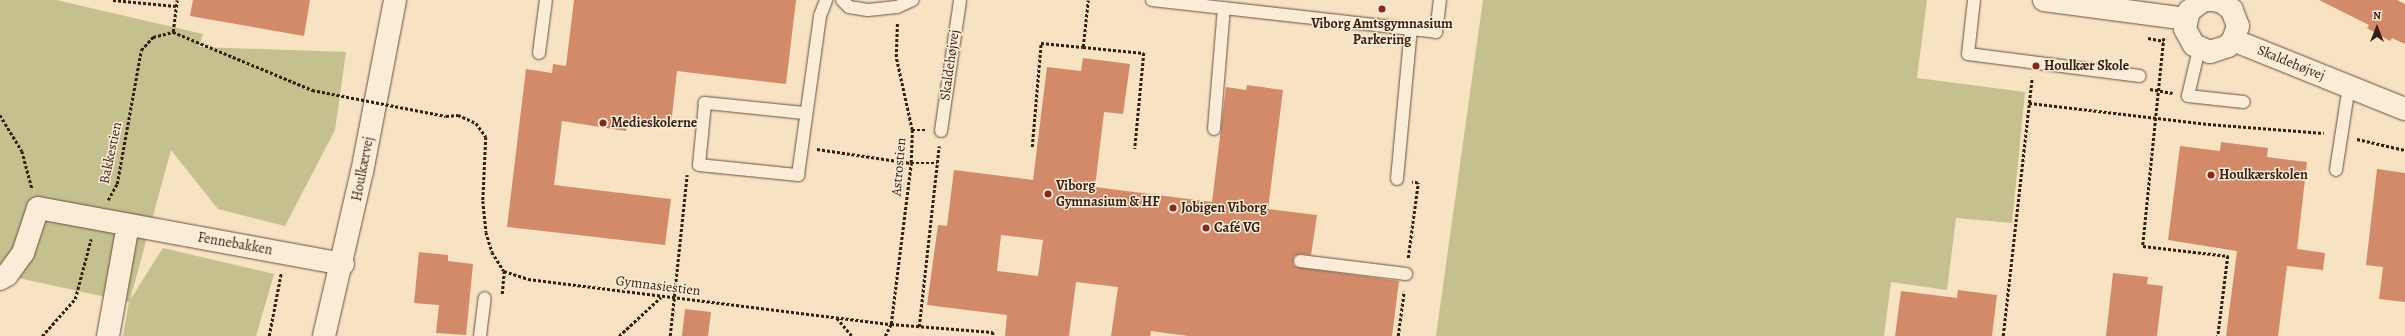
<!DOCTYPE html>
<html>
<head>
<meta charset="utf-8">
<style>
  body { margin:0 }
  #map { position:relative; width:2405px; height:336px; overflow:hidden; background:#f7e2c2; font-family:Alegreya,serif }
  div>[style] { position:absolute }
  .green>* { inset:0; background:#c4c18e }
  .building>* { inset:0; background:#d28a69 }
  .path>* { height:2.5px; margin-top:-1.25px; transform-origin:0; background:repeating-linear-gradient(90deg,#371f14 0 3px,transparent 0 5px) }
  .roads { filter:drop-shadow(0 0 1px #675040) drop-shadow(0 0 1px #675040) }
  .service>* { height:12px; margin:-6px; padding:0 6px; transform-origin:6px; border-radius:6px; background:#faecd7 }
  .minor>* { height:22px; margin:-11px; padding:0 11px; transform-origin:11px; border-radius:11px; background:#faecd7 }
  .tertiary>* { height:22px; margin:-11px; padding:0 11px; transform-origin:11px; border-radius:11px; background:#faecd7 }
  .path-bridge>* { height:2.5px; margin-top:-1.25px; transform-origin:0; background:repeating-linear-gradient(90deg,#371f14 0 3px,transparent 0 5px) }
  .dots>* { width:11px; height:11px; translate:-50% -50%; box-sizing:border-box; border:2px solid #faecd7; border-radius:50% }
  span { translate:-50% -50%; white-space:nowrap; text-align:center; line-height:1.15; -webkit-text-stroke:3px #faecd7; paint-order:stroke }
  .poi-label { font-size:14px; color:#371f14; font-weight:700 }
  .left { translate:0 -50%; text-align:left }
  .street-label { font-size:14px; color:#371f14 }
  .north { position:absolute; left:2357px; top:8px; width:40px; height:40px; -webkit-text-stroke:3px #faecd7; paint-order:stroke; rotate:0deg; font-size:11px; font-weight:700; line-height:16px; text-align:center; color:#371f14 }
  .north::after { content:''; display:block; margin:auto; width:14px; height:18px; background:#371f14; clip-path:polygon(50% 0,100% 100%,50% 72%,0 100%) }
</style>
</head>
<body>
<div id="map">
  <div class="green">
    <div style="clip-path:polygon(0 0,56px 0,203px 34px,199px 47px,346px 52px,335px 130px,285px 226px,218px 209px,171px 150px,130px 300px,163px 248px,274px 274px,256px 336px,123px 336px,129px 302px,0 274px)"></div>
    <div style="clip-path:polygon(1483px 0,1927px 0,1917px 78px,2025px 92px,2012px 223px,1956px 218px,1947px 290px,1891px 282px,1884px 336px,1436px 336px)"></div>
  </div>
  <div class="building">
    <div style="clip-path:polygon(193px 0,310px 0,304px 36px,190px 16px)"></div>
    <div style="clip-path:polygon(574px 0,796px 0,786px 84px,677px 71px,671px 125px,628px 120px,626px 131px,562px 121px,554px 185px,671px 199px,665px 245px,507px 227px,526px 69px,552px 73px,553px 64px,566px 66px)"></div>
    <div style="clip-path:polygon(2319px 0,2397px 0,2405px 4px,2405px 44px,2392px 38px,2390px 41px,2367px 28px,2369px 25px)"></div>
    <div style="clip-path:polygon(evenodd,1083px 58px,1130px 64px,1123px 114px,1104px 112px,1095px 187px,1212px 202px,1226px 87px,1246px 90px,1247px 85px,1283px 90px,1268px 209px,1317px 215px,1311px 255px,1301px 254px,1294px 256px,1293px 264px,1296px 267px,1399px 281px,1392px 336px,1188px 336px,1151px 331px,1150px 336px,1111px 336px,1118px 287px,1076px 282px,1069px 336px,1005px 336px,1007px 315px,927px 305px,938px 225px,947px 226px,954px 170px,1033px 180px,1047px 67px,1081px 71px,1083px 58px,1001px 235px,1043px 240px,1038px 276px,997px 271px,1001px 235px)"></div>
    <div style="clip-path:polygon(2221px 142px,2268px 148px,2267px 157px,2307px 162px,2297px 249px,2325px 253px,2323px 270px,2287px 266px,2278px 336px,2226px 336px,2237px 251px,2168px 240px,2180px 146px,2220px 151px)"></div>
    <div style="clip-path:polygon(2377px 169px,2405px 173px,2405px 302px,2379px 299px,2383px 267px,2366px 265px)"></div>
    <div style="clip-path:polygon(419px 252px,448px 255px,448px 261px,473px 264px,466px 335px,436px 333px,439px 305px,414px 303px)"></div>
    <div style="clip-path:polygon(2113px 273px,2148px 277px,2147px 284px,2163px 286px,2157px 336px,2106px 336px)"></div>
    <div style="clip-path:polygon(1958px 290px,1997px 295px,1992px 336px,1895px 336px,1901px 291px,1957px 298px)"></div>
    <div style="clip-path:polygon(685px 309px,711px 312px,708px 336px,682px 336px)"></div>
  </div>
  <div class="path">
    <div style="left:113px;top:0;width:63px;rotate:5.4deg"></div>
    <div style="left:173px;top:32px;width:151px;rotate:22.6deg"></div>
    <div style="left:2148px;top:38px;width:16px;rotate:11deg"></div>
    <div style="left:2164px;top:38px;width:209px;rotate:95.8deg"></div>
    <div style="left:2143px;top:246px;width:86px;rotate:6.7deg"></div>
    <div style="left:2228px;top:256px;width:81px;rotate:97.1deg"></div>
    <div style="left:1083px;top:47px;width:61px;rotate:5.6deg"></div>
    <div style="left:1144px;top:53px;width:96px;rotate:95.4deg"></div>
    <div style="left:2150px;top:89px;width:23px;rotate:10deg"></div>
    <div style="left:2029px;top:103px;width:180px;rotate:6.7deg"></div>
    <div style="left:2208px;top:124px;width:116px;rotate:4.4deg"></div>
    <div style="left:0;top:115px;width:42px;rotate:58.6deg"></div>
    <div style="left:22px;top:151px;width:39px;rotate:75deg"></div>
    <div style="left:446px;top:116px;width:12px;rotate:-5deg"></div>
    <div style="left:458px;top:115px;width:20px;rotate:24deg"></div>
    <div style="left:476px;top:123px;width:17px;rotate:54deg"></div>
    <div style="left:486px;top:137px;width:64px;rotate:92.7deg"></div>
    <div style="left:483px;top:201px;width:31px;rotate:84deg"></div>
    <div style="left:486px;top:232px;width:21px;rotate:73deg"></div>
    <div style="left:492px;top:252px;width:22px;rotate:58deg"></div>
    <div style="left:504px;top:271px;width:25px;rotate:18deg"></div>
    <div style="left:528px;top:279px;width:366px;rotate:7.1deg"></div>
    <div style="left:891px;top:324px;width:102px;rotate:4.5deg"></div>
    <div style="left:993px;top:332px;width:4px;rotate:90deg"></div>
    <div style="left:912px;top:130px;width:14px"></div>
    <div style="left:2357px;top:139px;width:49px;rotate:12.9deg"></div>
    <div style="left:1032px;top:147px;width:104px;rotate:-85.1deg"></div>
    <div style="left:1041px;top:43px;width:42px;rotate:5.4deg"></div>
    <div style="left:1083px;top:47px;width:47px;rotate:-83.9deg"></div>
    <div style="left:817px;top:149px;width:95px;rotate:8.5deg"></div>
    <div style="left:911px;top:163px;width:26px"></div>
    <div style="left:108px;top:200px;width:18px;rotate:-61deg"></div>
    <div style="left:117px;top:184px;width:136px;rotate:-79.8deg"></div>
    <div style="left:141px;top:50px;width:18px;rotate:-47deg"></div>
    <div style="left:153px;top:37px;width:21px;rotate:-14deg"></div>
    <div style="left:173px;top:32px;width:32px;rotate:-83deg"></div>
    <div style="left:1408px;top:258px;width:76px;rotate:-82.4deg"></div>
    <div style="left:1418px;top:183px;width:6px;rotate:-171deg"></div>
    <div style="left:502px;top:294px;width:23px;rotate:-85deg"></div>
    <div style="left:837px;top:318px;width:23px;rotate:50deg"></div>
    <div style="left:919px;top:327px;width:182px;rotate:-83.7deg"></div>
    <div style="left:42px;top:336px;width:50px;rotate:-48.3deg"></div>
    <div style="left:75px;top:299px;width:62px;rotate:-75.1deg"></div>
    <div style="left:269px;top:336px;width:64px;rotate:-79.2deg"></div>
    <div style="left:619px;top:336px;width:57px;rotate:-42.9deg"></div>
    <div style="left:670px;top:336px;width:162px;rotate:-84deg"></div>
    <div style="left:885px;top:336px;width:13px;rotate:-63deg"></div>
    <div style="left:891px;top:324px;width:162px;rotate:-82.9deg"></div>
    <div style="left:911px;top:163px;width:33px;rotate:-88deg"></div>
    <div style="left:912px;top:130px;width:75px;rotate:-102.4deg"></div>
    <div style="left:896px;top:57px;width:34px;rotate:-88deg"></div>
    <div style="left:1398px;top:336px;width:45px;rotate:-82.4deg"></div>
    <div style="left:2003px;top:336px;width:260px;rotate:-83.6deg"></div>
  </div>
  <div class="roads">
    <div class="service">
      <div style="left:842px;top:0;width:10px;rotate:45deg"></div>
      <div style="left:849px;top:7px;width:19px;rotate:9deg"></div>
      <div style="left:868px;top:10px;width:29px;rotate:-6deg"></div>
      <div style="left:897px;top:7px;width:17px;rotate:-24deg"></div>
      <div style="left:1152px;top:0;width:286px;rotate:6.4deg"></div>
      <div style="left:1436px;top:32px;width:32px;rotate:-83deg"></div>
      <div style="left:1974px;top:0;width:54px;rotate:96.3deg"></div>
      <div style="left:1968px;top:54px;width:173px;rotate:7.3deg"></div>
      <div style="left:2199px;top:49px;width:48px;rotate:103.2deg"></div>
      <div style="left:2188px;top:96px;width:56px;rotate:6.1deg"></div>
      <div style="left:539px;top:53px;width:53px;rotate:-82.5deg"></div>
      <div style="left:804px;top:113px;width:100px;rotate:-174.2deg"></div>
      <div style="left:705px;top:103px;width:62px;rotate:95.5deg"></div>
      <div style="left:699px;top:165px;width:100px;rotate:5.8deg"></div>
      <div style="left:798px;top:175px;width:161px;rotate:-82.1deg"></div>
      <div style="left:820px;top:16px;width:17px;rotate:-69deg"></div>
      <div style="left:1214px;top:129px;width:121px;rotate:-85.3deg"></div>
      <div style="left:941px;top:131px;width:132px;rotate:-81.7deg"></div>
      <div style="left:2336px;top:170px;width:85px;rotate:-81.2deg"></div>
      <div style="left:1397px;top:179px;width:151px;rotate:-84.7deg"></div>
      <div style="left:1300px;top:261px;width:107px;rotate:7deg"></div>
      <div style="left:480px;top:336px;width:38px;rotate:-83deg"></div>
    </div>
    <div class="minor">
      <div style="left:0;top:279px;width:8px;rotate:-30deg"></div>
      <div style="left:7px;top:275px;width:27px;rotate:-54deg"></div>
      <div style="left:23px;top:253px;width:47px;rotate:-71.6deg"></div>
      <div style="left:38px;top:208px;width:310px;rotate:10.4deg"></div>
      <div style="left:108px;top:336px;width:113px;rotate:-79.8deg"></div>
    </div>
    <div class="tertiary">
      <div style="left:2044px;top:0;width:143px;rotate:7.6deg"></div>
      <div style="left:2209px;top:0;width:7px;rotate:172deg"></div>
      <div style="left:2202px;top:1px;width:16px;rotate:142deg"></div>
      <div style="left:2189px;top:11px;width:18px;rotate:103deg"></div>
      <div style="left:2185px;top:29px;width:18px;rotate:61deg"></div>
      <div style="left:2194px;top:45px;width:17px;rotate:24deg"></div>
      <div style="left:2210px;top:52px;width:19px;rotate:-18deg"></div>
      <div style="left:2228px;top:46px;width:8px;rotate:-50deg"></div>
      <div style="left:2233px;top:40px;width:15px;rotate:-70deg"></div>
      <div style="left:2238px;top:26px;width:17px;rotate:-111deg"></div>
      <div style="left:2232px;top:10px;width:13px;rotate:-141deg"></div>
      <div style="left:2222px;top:2px;width:9px;rotate:-167deg"></div>
      <div style="left:2233px;top:40px;width:185px;rotate:21.9deg"></div>
      <div style="left:324px;top:336px;width:168px;rotate:-77deg"></div>
      <div style="left:362px;top:172px;width:175px;rotate:-79.1deg"></div>
    </div>
  </div>
  <div class="path-bridge">
    <div style="left:312px;top:90px;width:136px;rotate:11deg"></div>
  </div>
  <div class="dots">
    <div style="left:1382px;top:9px;background:#8f2418"></div>
    <div style="left:2036px;top:66px;background:#8f2418"></div>
    <div style="left:603px;top:123px;background:#8f2418"></div>
    <div style="left:2211px;top:175px;background:#8f2418"></div>
    <div style="left:1048px;top:194px;background:#8f2418"></div>
    <div style="left:1173px;top:208px;background:#8f2418"></div>
    <div style="left:1206px;top:228px;background:#8f2418"></div>
  </div>
  <div class="poi-label">
    <span style="left:1382px;top:32px">Viborg Amtsgymnasium<br>Parkering</span>
    <span class="left" style="left:2044px;top:66px">Houlkær Skole</span>
    <span class="left" style="left:611px;top:123px">Medieskolerne</span>
    <span class="left" style="left:2219px;top:175px">Houlkærskolen</span>
    <span class="left" style="left:1056px;top:194px">Viborg<br>Gymnasium &amp; HF</span>
    <span class="left" style="left:1181px;top:208px">Jobigen Viborg</span>
    <span class="left" style="left:1214px;top:228px">Café VG</span>
  </div>
  <div class="street-label">
    <span style="left:2291px;top:63px;rotate:22deg">Skaldehøjvej</span>
    <span style="left:950px;top:65px;rotate:-82deg">Skaldehøjvej</span>
    <span style="left:111px;top:153px;rotate:-78deg">Bakkestien</span>
    <span style="left:899px;top:167px;rotate:-85deg">Astrostien</span>
    <span style="left:363px;top:169px;rotate:-79deg">Houlkærvej</span>
    <span style="left:235px;top:244px;rotate:10deg">Fennebakken</span>
    <span style="left:658px;top:286px;rotate:7deg">Gymnasiestien</span>
  </div>
  <div class="north">N</div>
</div>
</body>
</html>
